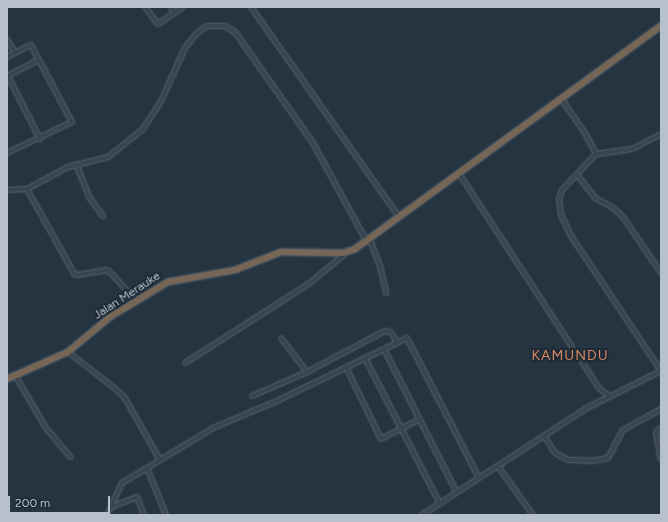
<!DOCTYPE html>
<html>
<head>
<meta charset="utf-8">
<style>
  body { margin:0 }
  #map { position:relative; width:668px; height:522px; overflow:hidden; background:#253441; font-family:Figtree,sans-serif }
  div>[style] { position:absolute }
  .roads { filter:drop-shadow(0 0 1px #57646e) drop-shadow(0 0 1px #57646e) }
  .minor>* { height:4px; margin:-2px; padding:0 2px; transform-origin:2px; border-radius:2px; background:#394651 }
  .highway>* { height:5.5px; margin:-2.75px; padding:0 2.75px; transform-origin:2.75px; border-radius:2.75px; background:#776656 }
  span { translate:-50% -50%; white-space:nowrap; text-align:center; line-height:1.15; -webkit-text-stroke:4px #1e2b36; paint-order:stroke }
  .street-label { font-size:12px; color:#b6c1cb }
  .quarter-label { font-size:14px; color:#d88864; letter-spacing:1px }
  .frame { position:absolute; inset:0; border:8px solid #b6c1cb; pointer-events:none }
  .scale { position:absolute; left:8px; top:496px; width:102px; height:18px; box-sizing:border-box; border:2px solid #b6c1cb; border-top:0; padding-left:5px; font-size:12px; line-height:14px; white-space:nowrap; color:#b6c1cb; -webkit-text-stroke:3px #1e2b36; paint-order:stroke }
</style>
</head>
<body>
<div id="map">
  <div class="roads">
    <div class="minor">
      <div style="left:145px;top:7px;width:21px;rotate:53deg"></div>
      <div style="left:158px;top:24px;width:30px;rotate:-34deg"></div>
      <div style="left:171px;top:7px;width:7px;rotate:56deg"></div>
      <div style="left:251px;top:7px;width:258px;rotate:54.8deg"></div>
      <div style="left:7px;top:39px;width:16px;rotate:60deg"></div>
      <div style="left:7px;top:57px;width:27px;rotate:-27deg"></div>
      <div style="left:31px;top:45px;width:87px;rotate:62deg"></div>
      <div style="left:72px;top:122px;width:72px;rotate:154.5deg"></div>
      <div style="left:7px;top:76px;width:35px;rotate:-27deg"></div>
      <div style="left:8px;top:76px;width:71px;rotate:63.1deg"></div>
      <div style="left:562px;top:100px;width:38px;rotate:55deg"></div>
      <div style="left:584px;top:131px;width:26px;rotate:62deg"></div>
      <div style="left:76px;top:164px;width:35px;rotate:68deg"></div>
      <div style="left:89px;top:197px;width:24px;rotate:54deg"></div>
      <div style="left:460px;top:175px;width:254px;rotate:56.9deg"></div>
      <div style="left:599px;top:388px;width:14px;rotate:39deg"></div>
      <div style="left:578px;top:176px;width:28px;rotate:52deg"></div>
      <div style="left:595px;top:198px;width:19px;rotate:28deg"></div>
      <div style="left:612px;top:207px;width:15px;rotate:42deg"></div>
      <div style="left:623px;top:217px;width:68px;rotate:55.8deg"></div>
      <div style="left:7px;top:190px;width:20px;rotate:-3deg"></div>
      <div style="left:370px;top:240px;width:28px;rotate:69deg"></div>
      <div style="left:380px;top:266px;width:28px;rotate:77deg"></div>
      <div style="left:136px;top:300px;width:41px;rotate:-133deg"></div>
      <div style="left:108px;top:270px;width:33px;rotate:171deg"></div>
      <div style="left:75px;top:275px;width:98px;rotate:-119.2deg"></div>
      <div style="left:27px;top:189px;width:47px;rotate:-28.2deg"></div>
      <div style="left:68px;top:167px;width:41px;rotate:-14deg"></div>
      <div style="left:108px;top:157px;width:45px;rotate:-38.7deg"></div>
      <div style="left:143px;top:129px;width:33px;rotate:-57deg"></div>
      <div style="left:161px;top:101px;width:58px;rotate:-65.6deg"></div>
      <div style="left:185px;top:48px;width:19px;rotate:-51deg"></div>
      <div style="left:197px;top:33px;width:12px;rotate:-35deg"></div>
      <div style="left:207px;top:26px;width:18px"></div>
      <div style="left:225px;top:26px;width:12px;rotate:31deg"></div>
      <div style="left:235px;top:32px;width:136px;rotate:54.9deg"></div>
      <div style="left:313px;top:143px;width:113px;rotate:61.4deg"></div>
      <div style="left:281px;top:338px;width:43px;rotate:52.6deg"></div>
      <div style="left:384px;top:349px;width:161px;rotate:63.1deg"></div>
      <div style="left:68px;top:352px;width:62px;rotate:37.8deg"></div>
      <div style="left:117px;top:390px;width:11px;rotate:45deg"></div>
      <div style="left:125px;top:398px;width:71px;rotate:60.6deg"></div>
      <div style="left:365px;top:358px;width:164px;rotate:62.8deg"></div>
      <div style="left:185px;top:363px;width:148px;rotate:-32.6deg"></div>
      <div style="left:310px;top:283px;width:48px;rotate:-40deg"></div>
      <div style="left:346px;top:367px;width:80px;rotate:64.1deg"></div>
      <div style="left:381px;top:439px;width:44px;rotate:-27.1deg"></div>
      <div style="left:661px;top:371px;width:162px;rotate:-123.7deg"></div>
      <div style="left:571px;top:236px;width:23px;rotate:-115deg"></div>
      <div style="left:561px;top:215px;width:16px;rotate:-97deg"></div>
      <div style="left:559px;top:199px;width:9px;rotate:-72deg"></div>
      <div style="left:562px;top:190px;width:50px;rotate:-46.6deg"></div>
      <div style="left:596px;top:154px;width:36px;rotate:-8deg"></div>
      <div style="left:632px;top:149px;width:33px;rotate:-27deg"></div>
      <div style="left:15px;top:375px;width:61px;rotate:59.7deg"></div>
      <div style="left:46px;top:428px;width:38px;rotate:50deg"></div>
      <div style="left:252px;top:396px;width:60px;rotate:-23.6deg"></div>
      <div style="left:307px;top:372px;width:88px;rotate:-27.7deg"></div>
      <div style="left:385px;top:331px;width:6px;rotate:9deg"></div>
      <div style="left:391px;top:332px;width:12px;rotate:59deg"></div>
      <div style="left:661px;top:428px;width:6px;rotate:141deg"></div>
      <div style="left:656px;top:432px;width:28px;rotate:80deg"></div>
      <div style="left:544px;top:436px;width:20px;rotate:57deg"></div>
      <div style="left:555px;top:453px;width:15px;rotate:28deg"></div>
      <div style="left:568px;top:460px;width:24px;rotate:2deg"></div>
      <div style="left:592px;top:461px;width:16px;rotate:-11deg"></div>
      <div style="left:608px;top:458px;width:32px;rotate:-62deg"></div>
      <div style="left:623px;top:430px;width:43px;rotate:-28.9deg"></div>
      <div style="left:498px;top:466px;width:60px;rotate:54.5deg"></div>
      <div style="left:147px;top:468px;width:51px;rotate:68deg"></div>
      <div style="left:111px;top:507px;width:28px;rotate:-21deg"></div>
      <div style="left:137px;top:497px;width:19px;rotate:69deg"></div>
      <div style="left:107px;top:515px;width:35px;rotate:-65deg"></div>
      <div style="left:122px;top:483px;width:106px;rotate:-31.1deg"></div>
      <div style="left:213px;top:428px;width:69px;rotate:-22.9deg"></div>
      <div style="left:277px;top:401px;width:144px;rotate:-25.9deg"></div>
      <div style="left:407px;top:338px;width:157px;rotate:62.8deg"></div>
      <div style="left:422px;top:515px;width:194px;rotate:-33deg"></div>
      <div style="left:585px;top:409px;width:85px;rotate:-26.6deg"></div>
    </div>
    <div class="highway">
      <div style="left:7px;top:379px;width:67px;rotate:-23.9deg"></div>
      <div style="left:68px;top:352px;width:55px;rotate:-39.8deg"></div>
      <div style="left:110px;top:317px;width:68px;rotate:-31.1deg"></div>
      <div style="left:168px;top:282px;width:68px;rotate:-10.2deg"></div>
      <div style="left:235px;top:270px;width:49px;rotate:-21.4deg"></div>
      <div style="left:281px;top:252px;width:62px;rotate:0.9deg"></div>
      <div style="left:343px;top:253px;width:13px;rotate:-18deg"></div>
      <div style="left:355px;top:249px;width:379px;rotate:-36.1deg"></div>
    </div>
  </div>
  <div class="street-label">
    <span style="left:127px;top:296px;rotate:-33deg">Jalan Merauke</span>
  </div>
  <div class="quarter-label">
    <span style="left:570px;top:356px">KAMUNDU</span>
  </div>
  <div class="frame"></div>
  <div class="scale">200 m</div>
</div>
</body>
</html>
